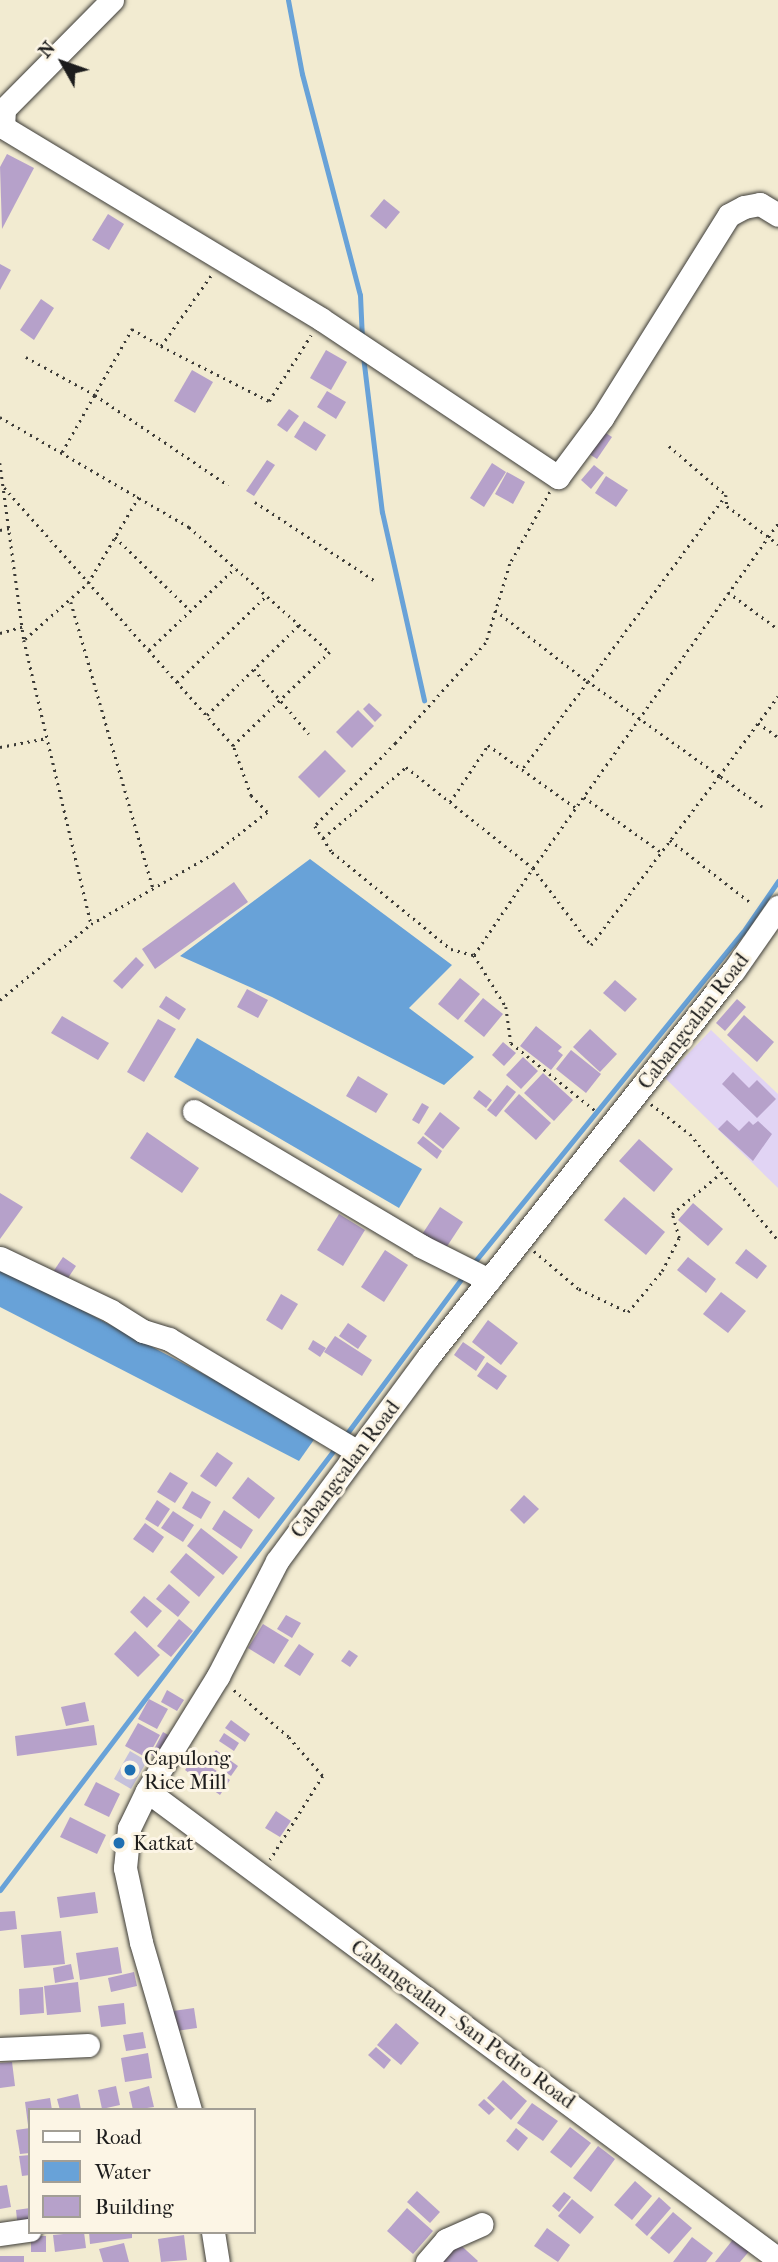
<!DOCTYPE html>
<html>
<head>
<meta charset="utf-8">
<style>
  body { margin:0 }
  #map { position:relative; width:778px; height:2262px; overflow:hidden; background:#f2ebd1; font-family:"IM FELL French Canon",serif }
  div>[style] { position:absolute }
  .built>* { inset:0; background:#e1d4f4 }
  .industrial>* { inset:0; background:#c5c0db }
  .water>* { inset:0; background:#68a2d8 }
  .stream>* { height:5px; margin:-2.5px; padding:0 2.5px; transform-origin:2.5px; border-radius:2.5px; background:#68a2d8 }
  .building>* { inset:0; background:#b6a1ca }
  .path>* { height:2.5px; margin-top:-1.25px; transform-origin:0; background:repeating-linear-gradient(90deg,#3c3b37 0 2px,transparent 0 7px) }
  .roads { filter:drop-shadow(0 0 2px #3c3b37) drop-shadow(0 0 2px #3c3b37) }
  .minor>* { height:23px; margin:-11.5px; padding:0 11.5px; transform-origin:11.5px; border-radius:11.5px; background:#fff }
  .dots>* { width:19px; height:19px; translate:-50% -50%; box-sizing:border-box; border:4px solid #fcf5e5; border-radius:50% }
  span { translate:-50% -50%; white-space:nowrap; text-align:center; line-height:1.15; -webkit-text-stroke:6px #fcf5e5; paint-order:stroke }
  .street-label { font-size:21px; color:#1c1c1c }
  .poi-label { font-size:21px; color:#1c1c1c }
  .left { translate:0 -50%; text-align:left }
  .legend { position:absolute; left:28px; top:2108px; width:228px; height:126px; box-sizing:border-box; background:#fcf5e5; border:2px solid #a29e95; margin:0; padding:9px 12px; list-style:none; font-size:21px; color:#1c1c1c }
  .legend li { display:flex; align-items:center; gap:14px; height:35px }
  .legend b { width:35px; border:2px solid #a29e95 }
  .north { position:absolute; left:28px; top:28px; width:70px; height:70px; -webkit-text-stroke:5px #fcf5e5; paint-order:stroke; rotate:310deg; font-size:19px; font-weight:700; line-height:28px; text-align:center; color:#1c1c1c }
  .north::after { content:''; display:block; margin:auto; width:24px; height:32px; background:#1c1c1c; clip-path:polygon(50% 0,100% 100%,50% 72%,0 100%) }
</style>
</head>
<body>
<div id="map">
  <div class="built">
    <div style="clip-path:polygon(711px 1030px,778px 1094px,778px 1188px,665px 1078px)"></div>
  </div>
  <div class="industrial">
    <div style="clip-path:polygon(130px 1751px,147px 1761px,131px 1789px,114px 1779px)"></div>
  </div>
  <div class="water">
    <div style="clip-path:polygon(310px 859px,452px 965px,409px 1008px,474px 1057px,444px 1085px,272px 997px,180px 956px)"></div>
    <div style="clip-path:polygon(197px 1038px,422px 1169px,399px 1208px,174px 1077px)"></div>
    <div style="clip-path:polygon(0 1267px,318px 1434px,299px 1461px,0 1307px)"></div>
  </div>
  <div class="stream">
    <div style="left:288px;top:0;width:75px;rotate:79.3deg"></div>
    <div style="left:302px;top:74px;width:228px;rotate:75.3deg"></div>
    <div style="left:360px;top:295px;width:44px;rotate:87.4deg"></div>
    <div style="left:363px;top:356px;width:157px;rotate:83.1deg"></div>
    <div style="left:382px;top:512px;width:193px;rotate:77.4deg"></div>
    <div style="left:472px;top:1265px;width:429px;rotate:-50.9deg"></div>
    <div style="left:743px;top:932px;width:62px;rotate:-55.5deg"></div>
    <div style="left:345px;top:1436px;width:200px;rotate:-53.5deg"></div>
    <div style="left:0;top:1890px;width:557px;rotate:-52.8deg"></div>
  </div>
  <div class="building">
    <div style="clip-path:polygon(7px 154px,34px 168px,2px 229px,0 167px)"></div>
    <div style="clip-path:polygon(384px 199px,400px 212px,386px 229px,370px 216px)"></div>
    <div style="clip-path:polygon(108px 214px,124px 224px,109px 250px,92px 240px)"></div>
    <div style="clip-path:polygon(0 264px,11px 270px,0 290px)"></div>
    <div style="clip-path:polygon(41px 299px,54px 308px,34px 340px,20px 330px)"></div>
    <div style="clip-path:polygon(326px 350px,347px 362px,331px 390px,310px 378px)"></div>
    <div style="clip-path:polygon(192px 370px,213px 382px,195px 413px,174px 401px)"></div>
    <div style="clip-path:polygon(327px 391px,346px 402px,336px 419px,317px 407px)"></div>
    <div style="clip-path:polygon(289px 409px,299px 416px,287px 432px,277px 425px)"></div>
    <div style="clip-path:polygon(304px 421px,326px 435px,316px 451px,294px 437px)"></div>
    <div style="clip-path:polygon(598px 428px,612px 437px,597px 459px,583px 450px)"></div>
    <div style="clip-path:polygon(267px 460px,275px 465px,254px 496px,246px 491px)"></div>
    <div style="clip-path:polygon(492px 463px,506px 472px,484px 507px,470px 498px)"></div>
    <div style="clip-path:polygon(594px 465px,604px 473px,591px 489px,581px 480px)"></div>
    <div style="clip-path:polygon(507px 472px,525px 482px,513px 504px,495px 494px)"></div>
    <div style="clip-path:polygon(606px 476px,628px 490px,616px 507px,595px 493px)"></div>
    <div style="clip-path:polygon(369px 703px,382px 715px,375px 722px,363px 709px)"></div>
    <div style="clip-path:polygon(358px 710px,374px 726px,352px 748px,336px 732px)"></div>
    <div style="clip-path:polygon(325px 750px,346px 771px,319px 798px,298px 777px)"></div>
    <div style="clip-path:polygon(234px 882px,248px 902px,155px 969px,142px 949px)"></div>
    <div style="clip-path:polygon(136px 957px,144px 965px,122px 989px,113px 981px)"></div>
    <div style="clip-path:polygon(460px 978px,480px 994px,458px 1020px,438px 1004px)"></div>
    <div style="clip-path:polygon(615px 980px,637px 999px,625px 1012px,603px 993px)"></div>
    <div style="clip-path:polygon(247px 989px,268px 1000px,258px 1018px,237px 1007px)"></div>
    <div style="clip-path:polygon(166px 996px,186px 1009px,179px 1020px,159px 1007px)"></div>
    <div style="clip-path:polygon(483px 998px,503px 1014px,484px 1037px,464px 1021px)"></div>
    <div style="clip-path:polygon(737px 999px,746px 1007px,725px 1031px,716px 1023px)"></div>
    <div style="clip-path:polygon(744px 1015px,774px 1042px,757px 1062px,727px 1035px)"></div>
    <div style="clip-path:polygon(62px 1016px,109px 1043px,98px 1060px,51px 1033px)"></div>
    <div style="clip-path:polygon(158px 1019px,176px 1029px,144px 1082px,127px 1072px)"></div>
    <div style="clip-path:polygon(536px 1026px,562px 1047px,558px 1051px,563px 1055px,551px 1070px,520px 1046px)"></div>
    <div style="clip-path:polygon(590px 1029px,617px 1054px,600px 1072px,573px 1047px)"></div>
    <div style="clip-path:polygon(503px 1042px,516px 1053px,504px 1066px,492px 1055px)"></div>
    <div style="clip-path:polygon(571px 1050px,601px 1074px,586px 1093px,556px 1069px)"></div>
    <div style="clip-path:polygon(523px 1057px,538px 1071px,521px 1089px,506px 1075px)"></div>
    <div style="clip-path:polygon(733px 1072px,749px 1088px,757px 1080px,776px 1099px,757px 1118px,722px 1084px)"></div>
    <div style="clip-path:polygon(543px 1073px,573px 1100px,554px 1121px,524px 1093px)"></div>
    <div style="clip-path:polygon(358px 1076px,388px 1094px,376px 1113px,346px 1096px)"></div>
    <div style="clip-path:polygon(507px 1085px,516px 1092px,496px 1117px,487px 1110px)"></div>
    <div style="clip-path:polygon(479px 1090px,492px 1100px,486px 1108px,473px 1098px)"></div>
    <div style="clip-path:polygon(519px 1094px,551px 1123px,536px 1140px,504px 1111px)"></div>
    <div style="clip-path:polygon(422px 1103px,429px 1107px,419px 1124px,412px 1120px)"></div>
    <div style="clip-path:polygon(440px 1112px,460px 1128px,443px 1149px,424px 1134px)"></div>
    <div style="clip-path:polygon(727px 1120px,739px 1131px,749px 1121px,753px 1125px,758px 1121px,772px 1134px,753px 1161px,718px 1129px)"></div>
    <div style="clip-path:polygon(147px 1132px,199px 1168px,182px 1193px,130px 1158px)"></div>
    <div style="clip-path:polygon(423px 1136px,442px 1151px,437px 1159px,417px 1143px)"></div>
    <div style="clip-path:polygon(639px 1139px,673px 1169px,654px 1192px,619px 1161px)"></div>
    <div style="clip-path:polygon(0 1193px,23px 1207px,0 1239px)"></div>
    <div style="clip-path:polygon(624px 1197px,665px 1232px,646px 1255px,604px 1220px)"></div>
    <div style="clip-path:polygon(693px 1203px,723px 1229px,708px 1246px,678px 1220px)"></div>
    <div style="clip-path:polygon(440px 1207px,463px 1222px,442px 1254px,419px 1239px)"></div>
    <div style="clip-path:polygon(339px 1214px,365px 1230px,343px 1266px,317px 1250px)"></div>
    <div style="clip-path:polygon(746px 1249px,767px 1266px,757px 1279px,735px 1263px)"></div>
    <div style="clip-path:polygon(385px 1250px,408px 1265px,384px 1302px,361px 1287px)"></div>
    <div style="clip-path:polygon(63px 1257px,76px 1266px,66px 1281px,53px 1272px)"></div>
    <div style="clip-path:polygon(688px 1257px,716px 1279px,706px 1293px,677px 1270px)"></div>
    <div style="clip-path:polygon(721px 1292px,746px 1311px,728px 1333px,703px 1314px)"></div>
    <div style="clip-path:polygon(281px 1294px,298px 1304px,282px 1330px,266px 1320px)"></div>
    <div style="clip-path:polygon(488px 1320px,518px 1343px,501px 1365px,472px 1342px)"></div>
    <div style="clip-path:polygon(348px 1323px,367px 1336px,358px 1349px,339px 1336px)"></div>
    <div style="clip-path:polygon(335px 1336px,372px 1360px,362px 1376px,324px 1352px)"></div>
    <div style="clip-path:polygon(313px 1340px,326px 1348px,320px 1357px,308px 1349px)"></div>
    <div style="clip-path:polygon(463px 1342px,485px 1357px,476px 1371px,454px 1355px)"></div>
    <div style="clip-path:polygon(487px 1362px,507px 1376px,497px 1390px,477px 1376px)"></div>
    <div style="clip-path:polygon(217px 1452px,233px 1463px,216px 1487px,200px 1476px)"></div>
    <div style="clip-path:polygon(170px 1472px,188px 1483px,175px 1503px,157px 1492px)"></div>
    <div style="clip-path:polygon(248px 1477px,275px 1498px,259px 1519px,232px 1498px)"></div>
    <div style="clip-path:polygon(192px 1491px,211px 1502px,201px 1519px,182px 1508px)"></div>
    <div style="clip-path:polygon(524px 1495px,539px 1509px,524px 1524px,510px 1510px)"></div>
    <div style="clip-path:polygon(157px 1500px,170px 1509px,158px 1527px,145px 1519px)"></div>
    <div style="clip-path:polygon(224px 1510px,253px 1530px,241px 1549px,212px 1529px)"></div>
    <div style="clip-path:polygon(173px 1511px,194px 1525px,183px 1542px,161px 1528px)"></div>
    <div style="clip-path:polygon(145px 1523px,164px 1537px,153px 1553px,133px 1539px)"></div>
    <div style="clip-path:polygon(201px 1528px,238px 1557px,223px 1575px,187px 1546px)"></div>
    <div style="clip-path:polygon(186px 1553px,215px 1577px,199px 1597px,170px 1572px)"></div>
    <div style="clip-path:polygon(169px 1584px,190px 1602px,178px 1617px,156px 1599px)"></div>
    <div style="clip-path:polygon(144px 1596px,162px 1611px,147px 1628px,130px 1612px)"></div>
    <div style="clip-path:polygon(286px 1615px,301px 1623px,292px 1638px,277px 1629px)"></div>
    <div style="clip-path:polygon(179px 1619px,193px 1631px,171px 1657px,157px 1646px)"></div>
    <div style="clip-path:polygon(263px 1624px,289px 1640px,274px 1664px,248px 1648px)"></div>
    <div style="clip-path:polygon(135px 1631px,160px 1655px,138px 1677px,114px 1654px)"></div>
    <div style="clip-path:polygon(299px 1644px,314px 1654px,300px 1676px,284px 1666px)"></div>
    <div style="clip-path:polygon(349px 1650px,358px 1656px,350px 1667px,341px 1661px)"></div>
    <div style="clip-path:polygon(167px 1690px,184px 1700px,177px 1711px,161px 1702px)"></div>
    <div style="clip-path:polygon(149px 1699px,168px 1709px,157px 1729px,138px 1719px)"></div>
    <div style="clip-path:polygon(85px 1702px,89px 1721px,66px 1726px,61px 1707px)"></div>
    <div style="clip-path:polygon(231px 1720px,250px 1734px,245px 1742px,225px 1728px)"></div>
    <div style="clip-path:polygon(138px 1723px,160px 1735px,147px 1758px,125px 1746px)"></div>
    <div style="clip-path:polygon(94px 1725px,97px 1745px,17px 1756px,15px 1736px)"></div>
    <div style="clip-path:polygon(163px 1732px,170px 1736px,158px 1758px,151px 1755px)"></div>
    <div style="clip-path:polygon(224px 1733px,239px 1743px,234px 1751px,219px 1741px)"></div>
    <div style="clip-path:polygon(216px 1750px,238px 1766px,231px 1776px,208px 1760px)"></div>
    <div style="clip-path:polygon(195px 1756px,230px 1780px,220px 1795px,185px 1770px)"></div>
    <div style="clip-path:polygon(96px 1782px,120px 1794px,109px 1817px,84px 1805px)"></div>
    <div style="clip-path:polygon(276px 1811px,291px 1821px,280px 1837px,265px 1828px)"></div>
    <div style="clip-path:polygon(70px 1817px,106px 1835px,97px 1854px,60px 1837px)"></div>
    <div style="clip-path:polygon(95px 1892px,98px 1913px,60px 1918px,57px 1897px)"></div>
    <div style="clip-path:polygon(15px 1911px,17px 1929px,0 1931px,0 1912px)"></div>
    <div style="clip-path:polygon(61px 1931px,65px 1964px,24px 1968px,21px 1935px)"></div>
    <div style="clip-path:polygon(118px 1947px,122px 1973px,80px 1980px,76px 1953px)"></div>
    <div style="clip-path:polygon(71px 1964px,74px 1979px,55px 1983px,53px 1968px)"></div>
    <div style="clip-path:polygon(134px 1972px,137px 1986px,111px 1992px,108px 1978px)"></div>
    <div style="clip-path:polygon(78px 1982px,81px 2012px,47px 2015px,44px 1986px)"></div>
    <div style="clip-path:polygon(43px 1987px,44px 2013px,20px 2015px,19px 1989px)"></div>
    <div style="clip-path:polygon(124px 2003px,126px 2024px,101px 2027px,98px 2006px)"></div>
    <div style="clip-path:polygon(194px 2008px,197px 2028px,176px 2031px,173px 2011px)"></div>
    <div style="clip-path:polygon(396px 2023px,419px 2043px,401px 2065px,377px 2045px)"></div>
    <div style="clip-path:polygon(143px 2032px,146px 2048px,126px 2051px,123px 2035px)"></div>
    <div style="clip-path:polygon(376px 2047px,391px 2060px,384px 2069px,368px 2055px)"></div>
    <div style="clip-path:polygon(148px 2053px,152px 2078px,125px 2082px,121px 2058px)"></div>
    <div style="clip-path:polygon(12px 2062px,15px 2086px,0 2088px,0 2063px)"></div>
    <div style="clip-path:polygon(503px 2080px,527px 2101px,511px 2120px,487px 2098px)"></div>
    <div style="clip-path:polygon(116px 2086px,120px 2105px,102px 2109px,98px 2090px)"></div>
    <div style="clip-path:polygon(149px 2086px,154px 2107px,133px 2110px,129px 2092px)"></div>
    <div style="clip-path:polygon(78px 2094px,81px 2110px,60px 2110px,57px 2099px)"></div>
    <div style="clip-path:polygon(50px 2098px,52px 2110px,30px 2110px,28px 2125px,25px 2102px)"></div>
    <div style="clip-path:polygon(484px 2099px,495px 2109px,489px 2115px,478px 2105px)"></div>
    <div style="clip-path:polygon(532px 2103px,558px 2121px,543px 2141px,517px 2123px)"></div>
    <div style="clip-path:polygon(570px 2127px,591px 2143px,571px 2168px,550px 2152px)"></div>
    <div style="clip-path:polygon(30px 2128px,30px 2153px,20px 2154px,16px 2130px)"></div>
    <div style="clip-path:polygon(516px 2128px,528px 2138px,518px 2151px,506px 2141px)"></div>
    <div style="clip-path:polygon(598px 2146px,615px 2159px,591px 2192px,573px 2178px)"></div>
    <div style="clip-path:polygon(30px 2155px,30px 2175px,22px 2176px,19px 2156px)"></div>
    <div style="clip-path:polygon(635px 2181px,652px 2196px,632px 2220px,614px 2205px)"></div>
    <div style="clip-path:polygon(7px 2185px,11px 2207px,0 2209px,0 2186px)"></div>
    <div style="clip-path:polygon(417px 2191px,440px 2212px,430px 2223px,407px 2202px)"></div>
    <div style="clip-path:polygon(564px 2192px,571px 2197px,559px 2212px,552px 2206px)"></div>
    <div style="clip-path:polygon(659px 2197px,671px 2208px,647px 2236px,635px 2225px)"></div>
    <div style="clip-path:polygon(572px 2199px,594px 2217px,580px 2234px,558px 2216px)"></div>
    <div style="clip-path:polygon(30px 2208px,30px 2228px,18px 2229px,16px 2210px)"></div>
    <div style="clip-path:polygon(407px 2208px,433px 2231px,413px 2254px,387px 2231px)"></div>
    <div style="clip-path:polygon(673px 2212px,692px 2228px,669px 2254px,650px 2238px)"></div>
    <div style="clip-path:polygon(547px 2228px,570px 2245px,558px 2262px,534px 2246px)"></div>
    <div style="clip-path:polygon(84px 2232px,86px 2248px,55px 2252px,53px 2235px)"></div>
    <div style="clip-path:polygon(89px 2232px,132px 2232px,132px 2238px,90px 2244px)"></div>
    <div style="clip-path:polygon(184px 2235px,187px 2260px,161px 2262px,158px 2239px)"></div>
    <div style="clip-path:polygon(31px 2236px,46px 2236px,46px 2252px,31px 2252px)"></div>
    <div style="clip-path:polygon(692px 2237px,713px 2253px,706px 2262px,673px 2262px)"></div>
    <div style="clip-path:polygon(735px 2237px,751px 2249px,740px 2262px,715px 2262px)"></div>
    <div style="clip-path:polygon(454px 2239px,478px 2261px,477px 2262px,433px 2262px)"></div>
    <div style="clip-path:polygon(124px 2243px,129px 2262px,103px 2262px,99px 2249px)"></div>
    <div style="clip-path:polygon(0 2256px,24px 2256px,24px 2262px,0 2262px)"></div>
  </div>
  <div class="path">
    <div style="left:161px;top:346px;width:121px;rotate:27deg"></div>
    <div style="left:269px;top:401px;width:78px;rotate:-57.5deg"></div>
    <div style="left:26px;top:357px;width:79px;rotate:28.8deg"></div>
    <div style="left:95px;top:395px;width:161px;rotate:34.1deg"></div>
    <div style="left:0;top:417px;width:219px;rotate:30.2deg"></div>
    <div style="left:189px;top:527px;width:188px;rotate:41.6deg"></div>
    <div style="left:330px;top:652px;width:135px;rotate:135.9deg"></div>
    <div style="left:669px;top:446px;width:75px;rotate:40.7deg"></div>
    <div style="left:726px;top:495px;width:11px;rotate:85deg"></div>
    <div style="left:727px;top:506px;width:64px;rotate:36.7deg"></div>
    <div style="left:62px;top:452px;width:142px;rotate:-60.4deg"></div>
    <div style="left:132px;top:329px;width:34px;rotate:30deg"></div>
    <div style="left:161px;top:346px;width:88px;rotate:-54.7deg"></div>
    <div style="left:0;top:463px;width:179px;rotate:82.3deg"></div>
    <div style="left:24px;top:640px;width:292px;rotate:76.7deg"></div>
    <div style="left:550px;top:492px;width:82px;rotate:119.1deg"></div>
    <div style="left:510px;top:564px;width:83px;rotate:106.9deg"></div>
    <div style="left:486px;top:643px;width:135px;rotate:132deg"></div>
    <div style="left:396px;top:743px;width:116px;rotate:134.3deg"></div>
    <div style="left:315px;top:826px;width:31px;rotate:57deg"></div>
    <div style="left:332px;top:852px;width:154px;rotate:39.2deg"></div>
    <div style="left:451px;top:949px;width:24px;rotate:15deg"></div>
    <div style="left:474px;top:955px;width:61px;rotate:58.4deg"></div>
    <div style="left:506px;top:1007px;width:36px;rotate:82deg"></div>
    <div style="left:511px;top:1043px;width:109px;rotate:38.7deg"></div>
    <div style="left:255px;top:502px;width:146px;rotate:33.3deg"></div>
    <div style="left:0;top:530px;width:10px;rotate:-11deg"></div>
    <div style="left:115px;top:537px;width:105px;rotate:44.2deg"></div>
    <div style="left:728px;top:592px;width:62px;rotate:36.5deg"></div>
    <div style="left:71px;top:602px;width:298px;rotate:74deg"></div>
    <div style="left:495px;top:610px;width:118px;rotate:37.7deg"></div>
    <div style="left:588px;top:682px;width:232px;rotate:-53.6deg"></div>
    <div style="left:0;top:633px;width:25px;rotate:-16deg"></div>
    <div style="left:25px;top:639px;width:84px;rotate:-41.6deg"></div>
    <div style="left:88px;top:583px;width:101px;rotate:-59.6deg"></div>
    <div style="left:149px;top:650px;width:119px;rotate:-43.6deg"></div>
    <div style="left:254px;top:669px;width:85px;rotate:49.8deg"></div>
    <div style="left:177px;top:682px;width:122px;rotate:-44deg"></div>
    <div style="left:207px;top:715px;width:129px;rotate:-44.4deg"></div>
    <div style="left:758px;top:723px;width:24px;rotate:35deg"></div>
    <div style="left:0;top:747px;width:48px;rotate:-10.8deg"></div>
    <div style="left:584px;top:797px;width:95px;rotate:35.5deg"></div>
    <div style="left:450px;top:802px;width:69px;rotate:-56.3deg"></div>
    <div style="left:488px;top:745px;width:108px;rotate:35.6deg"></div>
    <div style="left:762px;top:807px;width:53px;rotate:-144.2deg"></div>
    <div style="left:719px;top:776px;width:99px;rotate:-53.6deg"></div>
    <div style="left:323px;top:838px;width:109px;rotate:-40.5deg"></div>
    <div style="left:406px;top:767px;width:162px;rotate:38.5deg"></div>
    <div style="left:533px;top:868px;width:423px;rotate:-54.6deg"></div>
    <div style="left:670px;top:840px;width:101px;rotate:37.8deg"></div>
    <div style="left:474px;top:955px;width:105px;rotate:-55.9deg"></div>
    <div style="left:533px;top:868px;width:96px;rotate:53deg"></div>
    <div style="left:591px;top:945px;width:212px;rotate:-52.9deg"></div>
    <div style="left:719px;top:776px;width:161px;rotate:-144.3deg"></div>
    <div style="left:588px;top:682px;width:109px;rotate:126.8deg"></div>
    <div style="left:0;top:1000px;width:119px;rotate:-39.9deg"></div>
    <div style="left:91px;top:924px;width:144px;rotate:-29.9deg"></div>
    <div style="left:216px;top:852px;width:65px;rotate:-38.1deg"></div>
    <div style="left:267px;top:812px;width:23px;rotate:-135deg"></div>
    <div style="left:251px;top:796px;width:53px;rotate:-109.8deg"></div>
    <div style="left:233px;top:746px;width:345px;rotate:-131.6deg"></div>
    <div style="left:651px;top:1104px;width:49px;rotate:37.6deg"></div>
    <div style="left:690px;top:1134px;width:138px;rotate:50.3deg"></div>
    <div style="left:534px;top:1251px;width:59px;rotate:40.2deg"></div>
    <div style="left:579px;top:1289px;width:54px;rotate:25.1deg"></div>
    <div style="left:628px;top:1312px;width:53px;rotate:-50.3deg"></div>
    <div style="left:662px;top:1271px;width:37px;rotate:-63deg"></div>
    <div style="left:679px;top:1238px;width:25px;rotate:-106deg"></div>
    <div style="left:672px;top:1214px;width:64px;rotate:-39.9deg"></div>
    <div style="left:234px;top:1690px;width:72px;rotate:40.5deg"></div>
    <div style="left:289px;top:1737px;width:52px;rotate:48.9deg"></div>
    <div style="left:323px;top:1776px;width:99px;rotate:122.2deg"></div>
  </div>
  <div class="roads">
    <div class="minor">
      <div style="left:112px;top:0;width:153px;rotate:134.7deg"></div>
      <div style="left:4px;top:109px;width:18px;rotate:93deg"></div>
      <div style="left:3px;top:127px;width:371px;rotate:31.1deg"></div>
      <div style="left:321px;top:319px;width:285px;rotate:33.7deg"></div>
      <div style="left:558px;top:477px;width:74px;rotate:-53.3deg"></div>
      <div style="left:602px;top:418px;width:239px;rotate:-58deg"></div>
      <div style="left:729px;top:215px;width:17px;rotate:-28deg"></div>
      <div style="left:744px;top:207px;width:16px;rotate:-11deg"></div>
      <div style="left:760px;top:204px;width:21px;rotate:31deg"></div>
      <div style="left:194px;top:1111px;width:264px;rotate:30.7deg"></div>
      <div style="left:421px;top:1246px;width:76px;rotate:26.6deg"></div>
      <div style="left:0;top:1258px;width:123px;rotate:25.5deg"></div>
      <div style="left:111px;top:1311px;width:38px;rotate:32deg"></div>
      <div style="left:143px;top:1331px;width:27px;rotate:17deg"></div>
      <div style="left:169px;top:1339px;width:220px;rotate:30.9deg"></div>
      <div style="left:147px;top:1791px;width:786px;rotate:36.56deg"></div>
      <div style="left:0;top:2049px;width:88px;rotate:-2.6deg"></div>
      <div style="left:190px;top:2110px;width:175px;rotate:-106.3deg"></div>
      <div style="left:141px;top:1942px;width:76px;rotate:-102.2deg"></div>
      <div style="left:125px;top:1868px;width:40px;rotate:-84.3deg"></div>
      <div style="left:129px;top:1828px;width:41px;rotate:-64.1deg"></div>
      <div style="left:147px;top:1791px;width:135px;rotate:-58.3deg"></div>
      <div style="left:218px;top:1676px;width:129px;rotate:-62.8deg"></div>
      <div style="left:277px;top:1561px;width:254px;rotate:-53.5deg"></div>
      <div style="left:428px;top:1357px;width:493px;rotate:-51.7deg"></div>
      <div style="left:734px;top:970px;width:77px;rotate:-55.1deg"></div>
      <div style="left:213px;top:2232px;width:30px;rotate:81deg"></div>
      <div style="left:0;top:2234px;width:30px;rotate:-8deg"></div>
      <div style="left:427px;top:2262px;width:29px;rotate:-49deg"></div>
      <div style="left:446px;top:2240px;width:39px;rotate:-24deg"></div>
    </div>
  </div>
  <div class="dots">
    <div style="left:130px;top:1770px;background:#1f6fb2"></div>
    <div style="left:119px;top:1843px;background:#1f6fb2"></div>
  </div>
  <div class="street-label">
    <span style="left:693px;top:1021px;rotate:-52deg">Cabangcalan Road</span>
    <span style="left:345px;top:1469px;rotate:-53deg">Cabangcalan Road</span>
    <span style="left:463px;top:2024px;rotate:36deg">Cabangcalan - San Pedro Road</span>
  </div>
  <div class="poi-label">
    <span class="left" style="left:144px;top:1770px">Capulong<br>Rice Mill</span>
    <span class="left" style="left:133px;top:1843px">Katkat</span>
  </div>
  <ul class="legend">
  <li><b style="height:9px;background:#fff"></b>Road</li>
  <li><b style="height:19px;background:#68a2d8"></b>Water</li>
  <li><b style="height:19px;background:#b6a1ca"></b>Building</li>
  </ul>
  <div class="north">N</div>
</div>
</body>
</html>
